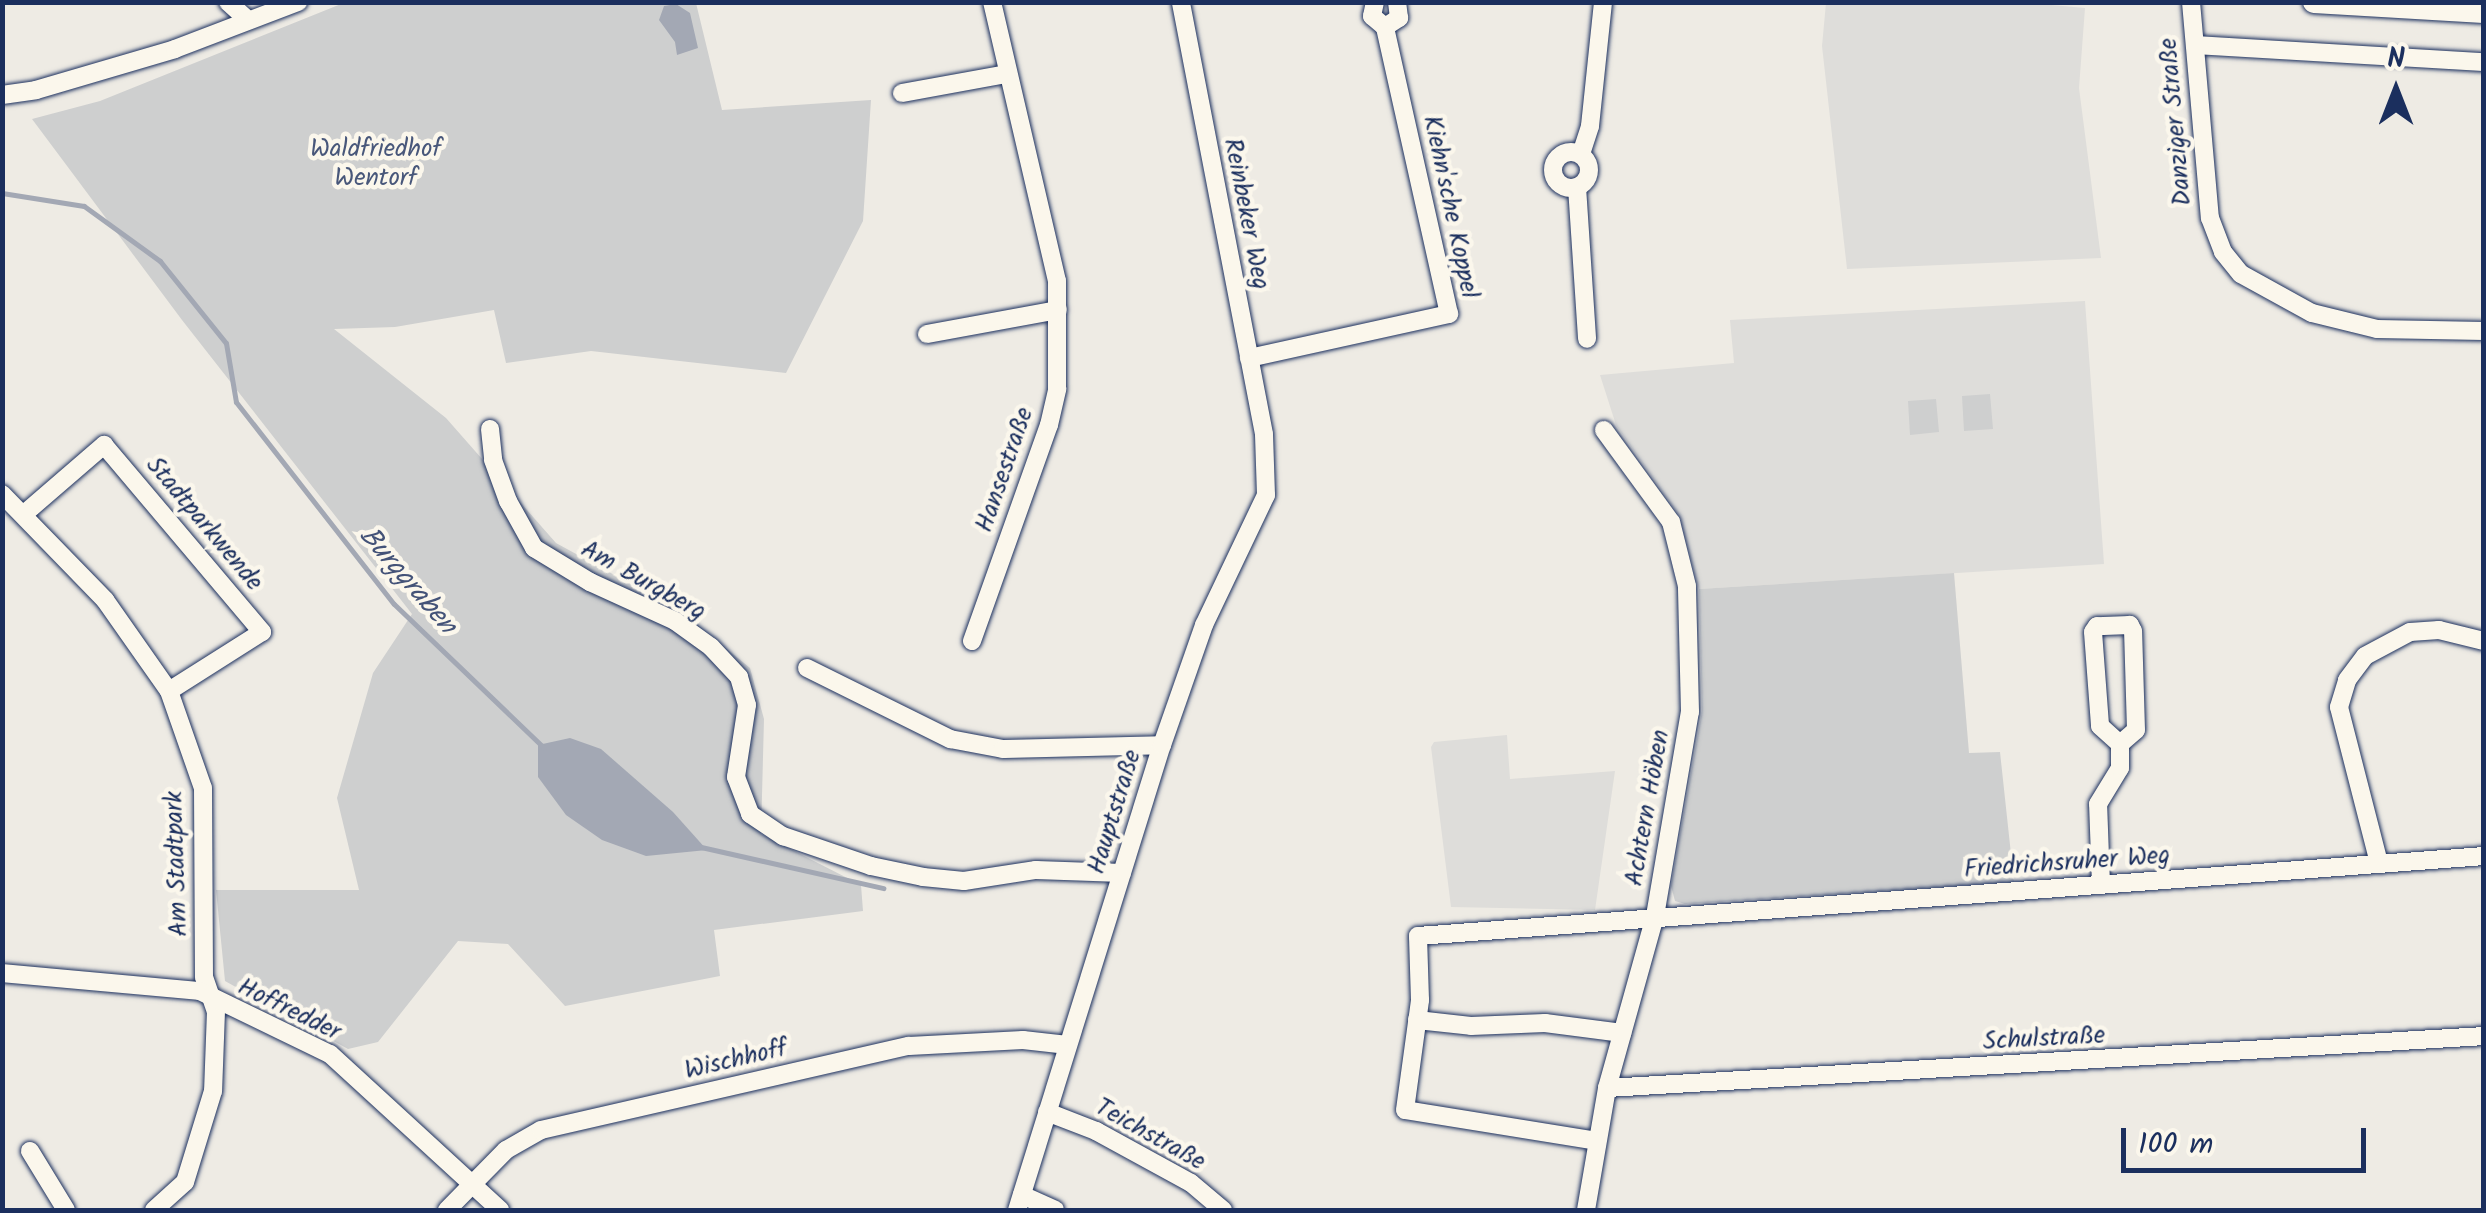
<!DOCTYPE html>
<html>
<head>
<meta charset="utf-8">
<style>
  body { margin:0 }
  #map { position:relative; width:2486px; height:1213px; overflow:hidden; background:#eeebe4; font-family:Kalam,sans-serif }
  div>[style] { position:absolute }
  .built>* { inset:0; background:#deddda }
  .green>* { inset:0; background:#cecfcf }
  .water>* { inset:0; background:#a3a8b4 }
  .stream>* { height:5px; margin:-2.5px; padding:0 2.5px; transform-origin:2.5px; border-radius:2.5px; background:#a3a8b4 }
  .roads { filter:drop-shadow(0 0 2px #1b2f5e) drop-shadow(0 0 2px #1b2f5e) }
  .minor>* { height:18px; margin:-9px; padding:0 9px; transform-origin:9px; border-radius:9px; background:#fbf7ec }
  .minor>.ring { margin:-9px; padding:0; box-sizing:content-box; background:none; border:18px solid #fbf7ec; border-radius:50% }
  .major>* { height:22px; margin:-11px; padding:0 11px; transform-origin:11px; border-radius:11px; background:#fbf7ec }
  span { translate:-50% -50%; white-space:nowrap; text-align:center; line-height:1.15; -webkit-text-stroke:9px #fbf7ec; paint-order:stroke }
  .street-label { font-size:25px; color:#1b2f5e }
  .park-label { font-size:25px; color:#48577a }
  .water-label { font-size:28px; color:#445378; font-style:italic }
  .frame { position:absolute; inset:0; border:5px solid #1b2f5e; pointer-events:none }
  .north { position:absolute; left:2346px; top:40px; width:100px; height:100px; -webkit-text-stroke:8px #fbf7ec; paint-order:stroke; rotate:0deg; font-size:28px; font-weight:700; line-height:40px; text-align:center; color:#1b2f5e }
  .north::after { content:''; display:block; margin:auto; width:35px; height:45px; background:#1b2f5e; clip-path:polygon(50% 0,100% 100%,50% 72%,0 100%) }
  .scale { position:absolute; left:2121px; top:1128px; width:245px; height:45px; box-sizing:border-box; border:5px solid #1b2f5e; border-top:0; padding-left:12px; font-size:30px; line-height:35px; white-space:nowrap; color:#1b2f5e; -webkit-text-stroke:8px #fbf7ec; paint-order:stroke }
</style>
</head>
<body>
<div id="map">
  <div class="built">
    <div style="clip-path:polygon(2028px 3px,2085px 8px,2079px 88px,2101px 258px,1847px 269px,1822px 46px,1826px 3px)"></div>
    <div style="clip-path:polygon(2085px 301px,2104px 564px,1699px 589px,1679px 515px,1616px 425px,1600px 375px,1734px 363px,1730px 320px)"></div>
    <div style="clip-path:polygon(1507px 735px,1510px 779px,1615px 771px,1595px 910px,1451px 907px,1431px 747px,1434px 742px)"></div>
  </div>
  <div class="green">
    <div style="clip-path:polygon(346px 2px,696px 3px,722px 110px,871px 100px,863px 221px,786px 373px,591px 351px,506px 363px,494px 310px,395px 327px,334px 329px,446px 418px,556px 543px,682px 612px,750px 668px,764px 719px,761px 834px,861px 885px,863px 911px,714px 930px,720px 976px,565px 1006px,508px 944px,458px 941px,378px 1042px,348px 1049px,225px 981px,216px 890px,359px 890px,337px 798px,373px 673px,412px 614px,182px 320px,32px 119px,100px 101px)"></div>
    <div style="clip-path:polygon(1990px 394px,1993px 429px,1964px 431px,1962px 396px)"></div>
    <div style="clip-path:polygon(1936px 399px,1939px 432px,1910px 435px,1908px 401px)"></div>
    <div style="clip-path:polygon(1954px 573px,1969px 753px,2000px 752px,2014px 882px,1685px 904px,1675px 901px,1671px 886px,1702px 711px,1699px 589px)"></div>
  </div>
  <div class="water">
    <div style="clip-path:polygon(676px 4px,690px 13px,698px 48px,677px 55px,675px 42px,659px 20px,664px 6px)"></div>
    <div style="clip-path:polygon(570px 738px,601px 749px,673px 812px,707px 850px,646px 856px,602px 840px,566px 815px,538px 777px,538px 745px)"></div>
  </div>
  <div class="stream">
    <div style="left:2px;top:193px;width:83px;rotate:9deg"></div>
    <div style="left:84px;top:206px;width:94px;rotate:35.9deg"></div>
    <div style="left:160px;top:261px;width:105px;rotate:51.2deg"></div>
    <div style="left:226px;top:343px;width:60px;rotate:80.4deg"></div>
    <div style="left:236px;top:402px;width:256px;rotate:52deg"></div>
    <div style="left:394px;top:604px;width:208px;rotate:43.8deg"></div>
    <div style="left:701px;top:847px;width:187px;rotate:12.7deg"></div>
  </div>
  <div class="roads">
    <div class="minor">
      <div style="left:228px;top:2px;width:27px;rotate:42deg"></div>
      <div style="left:2191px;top:2px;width:217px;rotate:85deg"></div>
      <div style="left:2210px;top:218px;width:36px;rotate:69deg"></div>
      <div style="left:2223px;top:252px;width:28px;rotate:51deg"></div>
      <div style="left:2241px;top:274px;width:81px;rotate:28.8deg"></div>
      <div style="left:2312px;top:313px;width:67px;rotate:13.8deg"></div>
      <div style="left:2377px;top:329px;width:107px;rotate:1.1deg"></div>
      <div style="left:1385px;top:27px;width:17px;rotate:-33deg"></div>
      <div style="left:1399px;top:18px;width:16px;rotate:-97deg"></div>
      <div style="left:2195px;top:45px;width:289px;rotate:3.4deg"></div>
      <div style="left:902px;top:93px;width:107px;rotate:-10.3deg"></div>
      <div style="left:2px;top:95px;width:34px;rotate:-8deg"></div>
      <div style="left:36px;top:90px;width:145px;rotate:-16.4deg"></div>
      <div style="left:175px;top:49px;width:132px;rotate:-20.9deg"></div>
      <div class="ring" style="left:1553px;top:152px;width:18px;height:18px"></div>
      <div style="left:1581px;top:154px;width:29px;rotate:-72deg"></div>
      <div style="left:1590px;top:126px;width:125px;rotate:-84deg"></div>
      <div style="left:1577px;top:187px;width:152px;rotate:86.2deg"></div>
      <div style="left:927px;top:334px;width:133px;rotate:-10.4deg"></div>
      <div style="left:1249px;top:358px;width:205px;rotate:-12.4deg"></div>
      <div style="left:1449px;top:314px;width:294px;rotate:-102.6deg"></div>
      <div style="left:1385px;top:27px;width:17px;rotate:-140deg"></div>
      <div style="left:1372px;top:16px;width:14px;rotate:-78deg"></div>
      <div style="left:490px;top:429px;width:31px;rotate:84deg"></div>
      <div style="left:493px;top:460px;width:44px;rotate:69.9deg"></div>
      <div style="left:508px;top:501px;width:54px;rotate:61deg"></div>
      <div style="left:534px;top:548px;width:66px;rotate:31.3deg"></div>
      <div style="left:590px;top:582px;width:94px;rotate:24.6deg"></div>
      <div style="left:675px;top:621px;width:44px;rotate:35.8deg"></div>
      <div style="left:711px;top:647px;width:41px;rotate:47deg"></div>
      <div style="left:739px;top:677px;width:29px;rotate:74deg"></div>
      <div style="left:747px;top:705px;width:73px;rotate:98.7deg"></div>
      <div style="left:736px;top:777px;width:40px;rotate:69deg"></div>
      <div style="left:750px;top:814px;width:40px;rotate:34deg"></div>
      <div style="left:783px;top:836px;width:93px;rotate:18.8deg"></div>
      <div style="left:871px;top:866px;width:53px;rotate:11.9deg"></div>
      <div style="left:923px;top:877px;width:41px;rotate:5.6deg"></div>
      <div style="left:964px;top:881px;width:73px;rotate:-8.7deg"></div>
      <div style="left:1036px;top:870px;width:86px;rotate:2deg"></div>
      <div style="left:2px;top:494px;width:148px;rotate:45.8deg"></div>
      <div style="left:105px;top:600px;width:111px;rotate:54.9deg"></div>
      <div style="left:169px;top:691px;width:103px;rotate:70.7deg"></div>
      <div style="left:203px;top:788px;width:189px;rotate:89.7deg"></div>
      <div style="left:204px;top:977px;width:36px;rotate:71deg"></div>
      <div style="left:216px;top:1011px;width:80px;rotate:92.1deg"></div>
      <div style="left:213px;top:1091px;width:95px;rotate:107.1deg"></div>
      <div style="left:185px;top:1182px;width:42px;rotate:137.9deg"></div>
      <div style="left:24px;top:514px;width:106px;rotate:-40.8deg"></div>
      <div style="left:104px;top:445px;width:245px;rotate:49.8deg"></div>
      <div style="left:262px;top:632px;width:110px;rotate:147.6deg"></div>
      <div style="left:972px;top:641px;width:229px;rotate:-70.4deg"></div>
      <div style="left:1049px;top:425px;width:37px;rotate:-77deg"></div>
      <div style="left:1057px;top:389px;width:108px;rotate:-90deg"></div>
      <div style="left:1057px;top:281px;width:286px;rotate:-103.1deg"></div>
      <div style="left:807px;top:668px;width:160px;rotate:26.4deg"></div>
      <div style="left:950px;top:739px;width:54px;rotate:10.7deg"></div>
      <div style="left:1003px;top:749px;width:159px;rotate:-1.4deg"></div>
      <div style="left:2379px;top:863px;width:161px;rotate:-104.4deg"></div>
      <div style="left:2339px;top:707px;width:28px;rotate:-73deg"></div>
      <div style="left:2347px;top:680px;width:30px;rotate:-53deg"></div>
      <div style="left:2365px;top:656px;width:51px;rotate:-28.1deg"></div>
      <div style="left:2410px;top:632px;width:29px;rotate:-4deg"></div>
      <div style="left:2439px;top:630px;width:46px;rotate:13.7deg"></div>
      <div style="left:2101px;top:884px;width:80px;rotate:-92.1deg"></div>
      <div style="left:2098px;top:804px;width:42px;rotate:-58.6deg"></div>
      <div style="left:2120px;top:768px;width:24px;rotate:-90deg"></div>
      <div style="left:2120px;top:744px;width:21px;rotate:-41deg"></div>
      <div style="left:2136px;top:730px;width:99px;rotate:-91.7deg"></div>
      <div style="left:2133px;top:631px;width:7px;rotate:-117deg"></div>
      <div style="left:2130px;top:625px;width:33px;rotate:178deg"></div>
      <div style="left:2097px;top:626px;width:7px;rotate:124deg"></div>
      <div style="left:2093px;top:632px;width:94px;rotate:85.7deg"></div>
      <div style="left:2100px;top:726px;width:27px;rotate:42deg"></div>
      <div style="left:2px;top:973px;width:199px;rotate:5.2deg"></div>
      <div style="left:200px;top:991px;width:144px;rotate:25.9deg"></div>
      <div style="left:330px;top:1054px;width:231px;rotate:42.5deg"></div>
      <div style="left:1417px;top:1020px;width:54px;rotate:6.3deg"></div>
      <div style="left:1471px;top:1026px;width:74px;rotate:-2.3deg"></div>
      <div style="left:1545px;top:1023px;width:78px;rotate:7.4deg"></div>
      <div style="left:1607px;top:1088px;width:879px;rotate:-3.39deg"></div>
      <div style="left:1047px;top:1112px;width:53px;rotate:21.2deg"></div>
      <div style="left:1096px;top:1131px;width:108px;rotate:28.7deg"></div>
      <div style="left:1191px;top:1183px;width:42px;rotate:40.2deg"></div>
      <div style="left:1597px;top:1141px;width:194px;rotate:-170.8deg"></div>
      <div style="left:1405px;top:1110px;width:111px;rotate:-82.2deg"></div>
      <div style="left:1420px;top:1000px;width:64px;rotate:-91.8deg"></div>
      <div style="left:1418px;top:936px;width:1069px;rotate:-4.29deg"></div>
      <div style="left:30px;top:1151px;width:69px;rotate:58.6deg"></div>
      <div style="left:1022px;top:1195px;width:36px;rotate:24deg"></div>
      <div style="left:447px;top:1210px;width:84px;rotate:-45.5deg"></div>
      <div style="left:506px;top:1150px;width:40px;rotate:-29.7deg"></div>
      <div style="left:541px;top:1130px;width:377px;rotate:-12.9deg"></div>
      <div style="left:909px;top:1046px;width:114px;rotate:-3deg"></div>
      <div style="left:1023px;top:1040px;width:45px;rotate:6.3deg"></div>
      <div style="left:1017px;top:1210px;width:487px;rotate:-72.7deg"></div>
      <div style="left:1162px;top:745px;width:127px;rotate:-70.7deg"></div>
      <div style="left:1204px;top:625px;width:144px;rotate:-64.5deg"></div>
      <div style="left:1266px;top:495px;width:61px;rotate:-91.9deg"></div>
      <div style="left:1264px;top:434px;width:440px;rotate:-100.9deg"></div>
      <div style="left:1586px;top:1210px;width:124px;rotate:-80.2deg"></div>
      <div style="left:1607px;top:1088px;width:179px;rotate:-74.4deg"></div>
      <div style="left:1655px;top:916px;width:207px;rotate:-80.3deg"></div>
      <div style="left:1690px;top:712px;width:126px;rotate:-91.4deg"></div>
      <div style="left:1687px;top:586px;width:66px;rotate:-104deg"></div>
      <div style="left:1671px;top:522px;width:114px;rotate:-126.1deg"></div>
    </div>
    <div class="major">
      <div style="left:2314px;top:2px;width:170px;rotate:3.4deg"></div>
    </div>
  </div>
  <div class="street-label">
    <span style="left:2176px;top:122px;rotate:-95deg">Danziger Straße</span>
    <span style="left:1450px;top:207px;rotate:78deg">Kiehn'sche Koppel</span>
    <span style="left:1246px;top:214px;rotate:79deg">Reinbeker Weg</span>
    <span style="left:1005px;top:470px;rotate:-71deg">Hansestraße</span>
    <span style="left:204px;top:524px;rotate:50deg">Stadtparkwende</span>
    <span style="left:643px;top:581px;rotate:29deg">Am Burgberg</span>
    <span style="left:1648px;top:808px;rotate:-80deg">Achtern Höben</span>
    <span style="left:1115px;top:812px;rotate:-73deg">Hauptstraße</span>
    <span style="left:2067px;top:863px;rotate:-4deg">Friedrichsruher Weg</span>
    <span style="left:177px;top:864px;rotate:-92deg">Am Stadtpark</span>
    <span style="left:289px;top:1010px;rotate:26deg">Hoffredder</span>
    <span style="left:2044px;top:1039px;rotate:-3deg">Schulstraße</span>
    <span style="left:736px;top:1060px;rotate:-13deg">Wischhoff</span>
    <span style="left:1150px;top:1135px;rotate:29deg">Teichstraße</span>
  </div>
  <div class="park-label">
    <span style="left:376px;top:164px">Waldfriedhof<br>Wentorf</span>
  </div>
  <div class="water-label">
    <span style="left:407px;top:581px;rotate:49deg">Burggraben</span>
  </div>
  <div class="frame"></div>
  <div class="north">N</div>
  <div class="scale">100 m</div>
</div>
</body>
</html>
